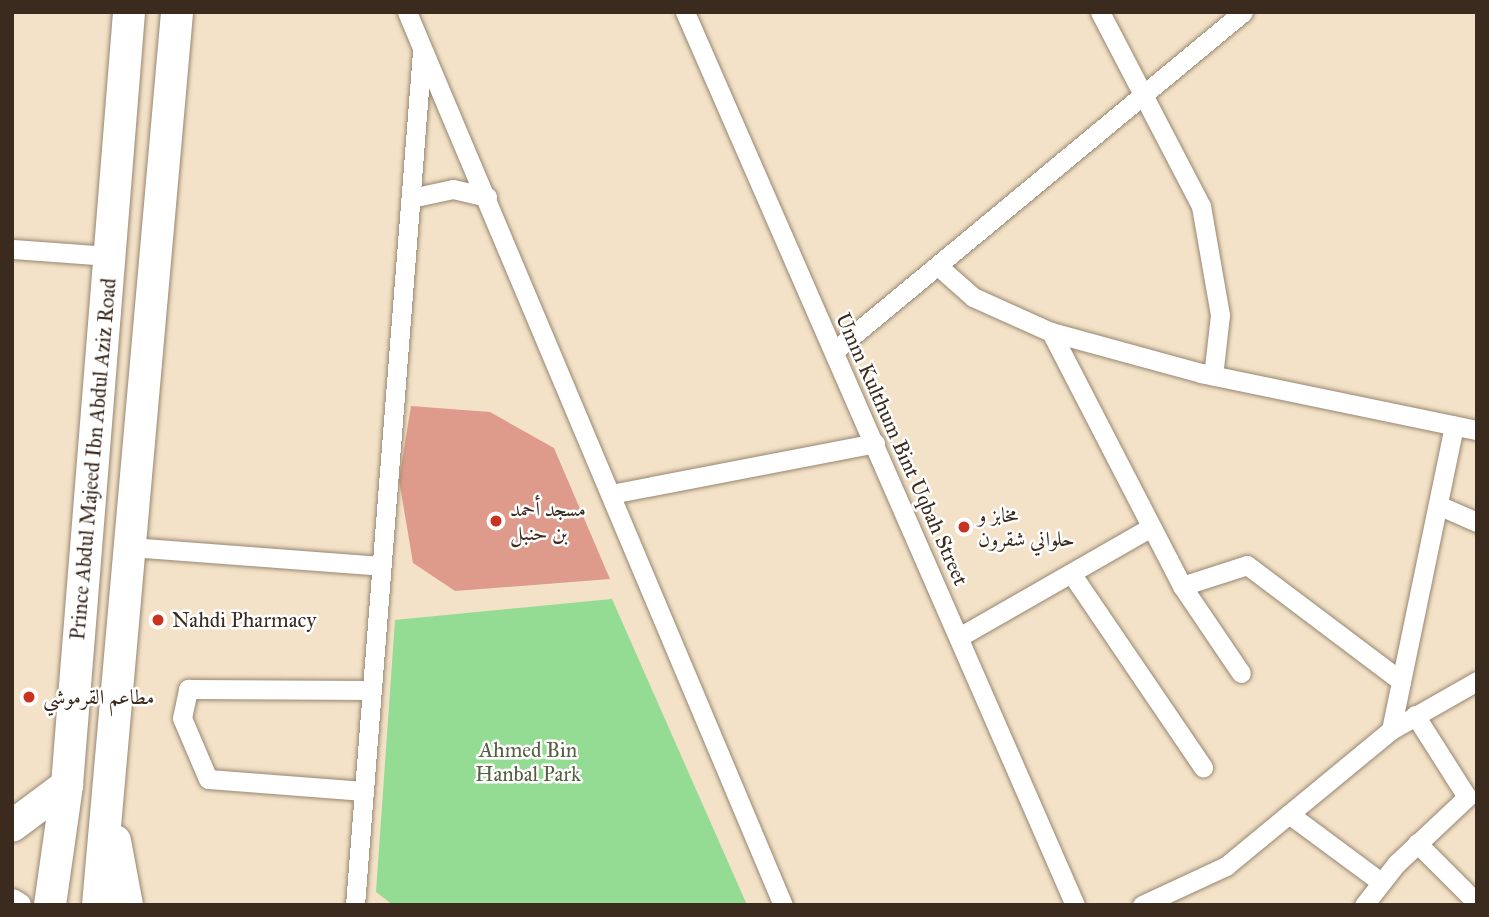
<!DOCTYPE html>
<html>
<head>
<meta charset="utf-8">
<style>
  body { margin:0 }
  #map { position:relative; width:1489px; height:917px; overflow:hidden; background:#f3e2c7; font-family:"IM FELL Great Primer",Amiri,serif }
  div>[style] { position:absolute }
  .green>* { inset:0; background:#94db94 }
  .building>* { inset:0; background:#de9b8b }
  .roads { filter:drop-shadow(0 0 2px #978672) drop-shadow(0 0 2px #978672) }
  .minor>* { height:19px; margin:-9.5px; padding:0 9.5px; transform-origin:9.5px; border-radius:9.5px; background:#fff }
  .tertiary>* { height:24px; margin:-12px; padding:0 12px; transform-origin:12px; border-radius:12px; background:#fff }
  .primary>* { height:32px; margin:-16px; padding:0 16px; transform-origin:16px; border-radius:16px; background:#fff }
  .dots>* { width:19px; height:19px; translate:-50% -50%; box-sizing:border-box; border:4px solid #fff; border-radius:50% }
  span { translate:-50% -50%; white-space:nowrap; text-align:center; line-height:1.15; -webkit-text-stroke:5px #fff; paint-order:stroke }
  .street-label { font-size:21px; color:#3b2a1e }
  .poi-label { font-size:21px; color:#3b2a1e }
  .left { translate:0 -50%; text-align:left }
  .park-label { font-size:21px; color:#565f41 }
  .frame { position:absolute; inset:0; border:14px solid #3b2a1e; pointer-events:none }
</style>
</head>
<body>
<div id="map">
  <div class="green">
    <div style="clip-path:polygon(612px 599px,747px 905px,393px 905px,376px 892px,395px 620px)"></div>
  </div>
  <div class="building">
    <div style="clip-path:polygon(411px 406px,490px 412px,554px 448px,610px 579px,455px 591px,413px 563px,399px 480px)"></div>
  </div>
  <div class="roads">
    <div class="minor">
      <div style="left:407px;top:12px;width:969px;rotate:67.17deg"></div>
      <div style="left:685px;top:12px;width:974px;rotate:66.41deg"></div>
      <div style="left:1100px;top:12px;width:219px;rotate:62.5deg"></div>
      <div style="left:1201px;top:206px;width:111px;rotate:80.1deg"></div>
      <div style="left:1220px;top:315px;width:61px;rotate:96.5deg"></div>
      <div style="left:411px;top:198px;width:43px;rotate:-12.1deg"></div>
      <div style="left:453px;top:189px;width:35px;rotate:13deg"></div>
      <div style="left:12px;top:249px;width:98px;rotate:4.1deg"></div>
      <div style="left:938px;top:266px;width:47px;rotate:41.5deg"></div>
      <div style="left:973px;top:297px;width:85px;rotate:24.2deg"></div>
      <div style="left:1051px;top:332px;width:156px;rotate:15.3deg"></div>
      <div style="left:1201px;top:373px;width:282px;rotate:11.7deg"></div>
      <div style="left:1051px;top:332px;width:286px;rotate:62.7deg"></div>
      <div style="left:1182px;top:586px;width:68px;rotate:-17.9deg"></div>
      <div style="left:1247px;top:565px;width:193px;rotate:37deg"></div>
      <div style="left:834px;top:351px;width:531px;rotate:-39.65deg"></div>
      <div style="left:611px;top:494px;width:269px;rotate:-10.9deg"></div>
      <div style="left:1438px;top:505px;width:43px;rotate:23.6deg"></div>
      <div style="left:130px;top:547px;width:252px;rotate:4.3deg"></div>
      <div style="left:1071px;top:573px;width:235px;rotate:55.8deg"></div>
      <div style="left:1182px;top:586px;width:105px;rotate:55.9deg"></div>
      <div style="left:959px;top:637px;width:221px;rotate:-29.8deg"></div>
      <div style="left:1391px;top:730px;width:311px;rotate:-78.3deg"></div>
      <div style="left:364px;top:791px;width:156px;rotate:-175.6deg"></div>
      <div style="left:208px;top:779px;width:66px;rotate:-113.1deg"></div>
      <div style="left:182px;top:718px;width:30px;rotate:-78deg"></div>
      <div style="left:188px;top:689px;width:184px;rotate:0.3deg"></div>
      <div style="left:1289px;top:814px;width:114px;rotate:36.5deg"></div>
      <div style="left:1417px;top:843px;width:85px;rotate:45deg"></div>
      <div style="left:355px;top:905px;width:857px;rotate:-85.51deg"></div>
      <div style="left:1142px;top:905px;width:93px;rotate:-24.9deg"></div>
      <div style="left:1226px;top:866px;width:214px;rotate:-39.5deg"></div>
      <div style="left:1391px;top:730px;width:99px;rotate:-29.7deg"></div>
      <div style="left:1364px;top:905px;width:52px;rotate:-52deg"></div>
      <div style="left:1396px;top:864px;width:98px;rotate:-43.3deg"></div>
      <div style="left:1467px;top:797px;width:97px;rotate:-122.4deg"></div>
    </div>
    <div class="tertiary">
      <div style="left:12px;top:901px;width:8px;rotate:30deg"></div>
    </div>
    <div class="primary">
      <div style="left:12px;top:826px;width:69px;rotate:-36.7deg"></div>
      <div style="left:115px;top:841px;width:65px;rotate:79.4deg"></div>
      <div style="left:50px;top:905px;width:121px;rotate:-81.9deg"></div>
      <div style="left:67px;top:785px;width:775px;rotate:-85.41deg"></div>
      <div style="left:98px;top:905px;width:896px;rotate:-84.94deg"></div>
    </div>
  </div>
  <div class="dots">
    <div style="left:496px;top:521px;background:#c8321e"></div>
    <div style="left:964px;top:527px;background:#c8321e"></div>
    <div style="left:158px;top:620px;background:#c8321e"></div>
    <div style="left:29px;top:697px;background:#c8321e"></div>
  </div>
  <div class="street-label">
    <span style="left:902px;top:449px;rotate:66deg">Umm Kulthum Bint Uqbah Street</span>
    <span style="left:93px;top:459px;rotate:-85deg">Prince Abdul Majeed Ibn Abdul Aziz Road</span>
  </div>
  <div class="poi-label">
    <span class="left" style="left:510px;top:521px">مسجد أحمد<br>بن حنبل</span>
    <span class="left" style="left:978px;top:527px">مخابز و<br>حلواني شقرون</span>
    <span class="left" style="left:172px;top:620px">Nahdi Pharmacy</span>
    <span class="left" style="left:43px;top:697px">مطاعم القرموشي</span>
  </div>
  <div class="park-label">
    <span style="left:528px;top:762px">Ahmed Bin<br>Hanbal Park</span>
  </div>
  <div class="frame"></div>
</div>
</body>
</html>
